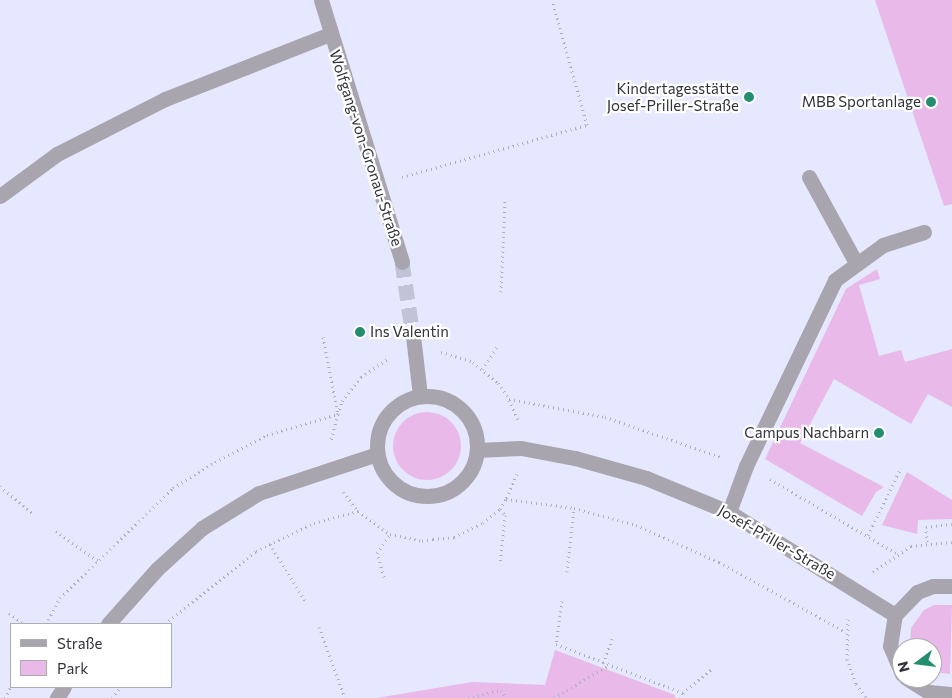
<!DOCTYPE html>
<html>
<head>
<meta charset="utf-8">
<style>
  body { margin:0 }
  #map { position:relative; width:952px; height:698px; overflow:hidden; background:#e5e8fe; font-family:Commissioner,sans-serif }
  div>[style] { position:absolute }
  .green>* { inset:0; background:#e8b9e9 }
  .round { border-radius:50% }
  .minor-tunnel>* { height:15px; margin-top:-7.5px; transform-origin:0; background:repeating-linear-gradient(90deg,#c1c4d7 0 15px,transparent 0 23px) }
  .path>* { height:3px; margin-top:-1.5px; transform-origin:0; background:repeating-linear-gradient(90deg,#acafc0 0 1px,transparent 0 5px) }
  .minor>* { height:15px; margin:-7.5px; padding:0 7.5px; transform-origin:7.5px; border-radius:7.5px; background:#a9a5ae }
  .minor>.ring { margin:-7.5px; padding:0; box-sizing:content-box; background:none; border:15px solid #a9a5ae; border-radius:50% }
  .dots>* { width:14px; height:14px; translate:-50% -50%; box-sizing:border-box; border:2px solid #fff; border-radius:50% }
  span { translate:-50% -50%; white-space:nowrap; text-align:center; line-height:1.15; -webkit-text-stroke:4.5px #fff; paint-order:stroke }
  .poi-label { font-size:15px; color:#31323a }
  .right { translate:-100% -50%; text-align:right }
  .left { translate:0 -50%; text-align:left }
  .street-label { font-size:15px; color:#31323a }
  .legend { position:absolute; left:10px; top:623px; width:162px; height:65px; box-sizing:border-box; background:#fff; border:1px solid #adadb0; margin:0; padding:6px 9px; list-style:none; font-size:15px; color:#31323a }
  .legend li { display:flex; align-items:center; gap:10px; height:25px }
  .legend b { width:25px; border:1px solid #adadb0 }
  .north { position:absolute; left:892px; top:638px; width:50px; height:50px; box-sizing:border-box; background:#fff; border:1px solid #adadb0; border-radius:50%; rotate:255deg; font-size:14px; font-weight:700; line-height:20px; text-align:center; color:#31323a }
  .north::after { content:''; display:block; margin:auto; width:18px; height:22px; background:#228e6d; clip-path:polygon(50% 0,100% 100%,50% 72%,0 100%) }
</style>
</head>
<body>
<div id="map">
  <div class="green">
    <div style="clip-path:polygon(875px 0,952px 0,952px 204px,944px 206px)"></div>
    <div style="clip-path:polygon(877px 269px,880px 279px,859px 285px,879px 356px,901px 350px,905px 362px,952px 349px,952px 407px,928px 394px,911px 424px,834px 379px,800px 443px,884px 487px,876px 492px,862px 516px,765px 459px,846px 289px)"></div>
    <div class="round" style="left:393px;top:412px;width:68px;height:68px"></div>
    <div style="clip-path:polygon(907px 472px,952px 500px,952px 519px,918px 520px,917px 534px,882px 525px)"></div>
    <div style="clip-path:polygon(934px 605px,952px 605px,950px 674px,932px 672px,932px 648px,910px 648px,911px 628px,924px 610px)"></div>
    <div style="clip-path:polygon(555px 650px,675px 695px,675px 698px,377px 698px,472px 682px,545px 685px)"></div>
  </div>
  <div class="minor-tunnel">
    <div style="left:402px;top:262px;width:75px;rotate:81.5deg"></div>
  </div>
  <div class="path">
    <div style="left:402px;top:177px;width:192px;rotate:-15.7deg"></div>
    <div style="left:587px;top:125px;width:130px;rotate:-105.6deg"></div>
    <div style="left:501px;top:292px;width:91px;rotate:-87.5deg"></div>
    <div style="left:323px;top:337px;width:78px;rotate:79deg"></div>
    <div style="left:338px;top:414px;width:28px;rotate:105deg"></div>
    <div style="left:441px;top:352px;width:34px;rotate:17deg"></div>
    <div style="left:473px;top:362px;width:33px;rotate:40deg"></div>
    <div style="left:498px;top:383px;width:19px;rotate:55deg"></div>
    <div style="left:509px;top:399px;width:98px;rotate:10.6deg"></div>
    <div style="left:605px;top:417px;width:123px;rotate:19deg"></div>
    <div style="left:482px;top:369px;width:27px;rotate:-56deg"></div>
    <div style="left:509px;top:400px;width:23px;rotate:65deg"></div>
    <div style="left:517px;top:474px;width:27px;rotate:114deg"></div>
    <div style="left:506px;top:499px;width:69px;rotate:7.5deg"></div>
    <div style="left:574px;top:508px;width:64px;rotate:15.3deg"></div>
    <div style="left:636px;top:525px;width:91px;rotate:24deg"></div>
    <div style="left:719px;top:562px;width:145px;rotate:28.9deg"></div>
    <div style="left:770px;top:479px;width:146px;rotate:30.4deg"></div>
    <div style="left:0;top:486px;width:42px;rotate:40.2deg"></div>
    <div style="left:343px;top:492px;width:24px;rotate:52deg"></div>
    <div style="left:500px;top:509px;width:8px;rotate:50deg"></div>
    <div style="left:505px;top:515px;width:49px;rotate:95.8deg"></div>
    <div style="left:56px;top:531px;width:52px;rotate:35.5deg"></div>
    <div style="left:868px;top:535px;width:75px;rotate:-63.8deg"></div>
    <div style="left:927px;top:542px;width:15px;rotate:-94deg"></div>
    <div style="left:926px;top:527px;width:26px;rotate:-7deg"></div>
    <div style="left:270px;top:544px;width:70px;rotate:58.3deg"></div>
    <div style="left:567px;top:572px;width:64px;rotate:-83.8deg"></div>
    <div style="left:873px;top:572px;width:46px;rotate:-34.4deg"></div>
    <div style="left:911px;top:546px;width:41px;rotate:-5.6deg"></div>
    <div style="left:384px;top:577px;width:25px;rotate:-106deg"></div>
    <div style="left:377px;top:553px;width:23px;rotate:-56deg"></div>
    <div style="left:562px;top:601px;width:43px;rotate:97.9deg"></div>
    <div style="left:556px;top:644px;width:136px;rotate:21.1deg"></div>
    <div style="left:683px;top:693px;width:5px;rotate:79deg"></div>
    <div style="left:9px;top:613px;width:19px;rotate:36deg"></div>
    <div style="left:848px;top:619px;width:40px;rotate:91.4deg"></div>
    <div style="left:847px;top:659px;width:27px;rotate:70deg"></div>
    <div style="left:856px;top:684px;width:17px;rotate:54deg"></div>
    <div style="left:46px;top:624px;width:30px;rotate:-62deg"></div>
    <div style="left:60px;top:598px;width:158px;rotate:-44.2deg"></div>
    <div style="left:173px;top:488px;width:49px;rotate:-31.8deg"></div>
    <div style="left:215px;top:462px;width:59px;rotate:-27.4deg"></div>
    <div style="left:267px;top:435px;width:74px;rotate:-16.5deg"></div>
    <div style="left:338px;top:414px;width:14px;rotate:-73deg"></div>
    <div style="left:342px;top:401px;width:31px;rotate:-52deg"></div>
    <div style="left:361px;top:377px;width:32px;rotate:-34deg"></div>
    <div style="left:165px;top:624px;width:117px;rotate:-38.7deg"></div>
    <div style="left:256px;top:551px;width:64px;rotate:-25.8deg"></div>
    <div style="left:314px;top:523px;width:46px;rotate:-15.3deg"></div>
    <div style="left:358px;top:511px;width:39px;rotate:36deg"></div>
    <div style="left:390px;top:534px;width:33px;rotate:12deg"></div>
    <div style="left:422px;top:541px;width:11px;rotate:-10deg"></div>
    <div style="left:433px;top:539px;width:21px;rotate:-5deg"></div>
    <div style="left:454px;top:537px;width:32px;rotate:-26deg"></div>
    <div style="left:483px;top:523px;width:22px;rotate:-39deg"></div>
    <div style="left:500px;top:509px;width:12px;rotate:-59deg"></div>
    <div style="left:319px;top:627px;width:76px;rotate:69.9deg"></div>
    <div style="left:603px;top:663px;width:26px;rotate:-69deg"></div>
    <div style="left:683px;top:693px;width:38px;rotate:-40deg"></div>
    <div style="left:5px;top:698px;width:13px;rotate:-63deg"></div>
    <div style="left:112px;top:698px;width:14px;rotate:-54deg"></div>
    <div style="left:468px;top:698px;width:34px;rotate:-14deg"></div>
    <div style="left:501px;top:690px;width:9px;rotate:58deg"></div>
    <div style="left:554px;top:698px;width:64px;rotate:-31deg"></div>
  </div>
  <div class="minor">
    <div style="left:321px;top:0;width:274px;rotate:72.8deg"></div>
    <div style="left:809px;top:177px;width:98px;rotate:61.3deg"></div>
    <div style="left:0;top:196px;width:71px;rotate:-36.4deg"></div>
    <div style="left:57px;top:154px;width:121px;rotate:-27deg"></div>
    <div style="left:165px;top:99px;width:177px;rotate:-21.5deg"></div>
    <div style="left:413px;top:336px;width:60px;rotate:83.3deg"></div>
    <div class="ring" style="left:377px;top:396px;width:85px;height:85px"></div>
    <div style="left:477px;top:450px;width:44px;rotate:-2.6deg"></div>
    <div style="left:521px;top:448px;width:55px;rotate:10.5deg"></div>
    <div style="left:575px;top:458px;width:74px;rotate:15.7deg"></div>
    <div style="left:646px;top:478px;width:90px;rotate:22.3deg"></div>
    <div style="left:729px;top:512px;width:195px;rotate:31.8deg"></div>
    <div style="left:729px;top:512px;width:49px;rotate:-69.7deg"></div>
    <div style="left:746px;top:466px;width:206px;rotate:-64.4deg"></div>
    <div style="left:835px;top:280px;width:59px;rotate:-36.1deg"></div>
    <div style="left:883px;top:245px;width:43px;rotate:-17.6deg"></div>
    <div style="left:108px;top:624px;width:74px;rotate:-48.3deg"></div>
    <div style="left:157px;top:569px;width:61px;rotate:-42.3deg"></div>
    <div style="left:202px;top:528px;width:67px;rotate:-31.6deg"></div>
    <div style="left:259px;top:493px;width:124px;rotate:-18.3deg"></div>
    <div style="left:902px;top:674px;width:30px;rotate:-113deg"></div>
    <div style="left:890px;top:646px;width:31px;rotate:-81deg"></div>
    <div style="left:895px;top:615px;width:32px;rotate:-46deg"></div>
    <div style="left:917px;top:592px;width:17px;rotate:-21deg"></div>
    <div style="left:933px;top:586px;width:19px"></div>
    <div style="left:906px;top:678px;width:26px;rotate:32deg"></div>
    <div style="left:928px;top:692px;width:24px;rotate:5deg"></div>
    <div style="left:57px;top:698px;width:13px;rotate:-58deg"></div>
  </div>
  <div class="dots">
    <div style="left:749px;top:97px;background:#228e6d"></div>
    <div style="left:931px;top:102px;background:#228e6d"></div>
    <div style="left:360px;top:332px;background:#228e6d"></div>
    <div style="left:879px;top:433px;background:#228e6d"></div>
  </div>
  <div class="poi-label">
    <span class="right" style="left:739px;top:97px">Kindertagesstätte<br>Josef-Priller-Straße</span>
    <span class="right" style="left:921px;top:102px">MBB Sportanlage</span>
    <span class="left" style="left:370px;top:332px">Ins Valentin</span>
    <span class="right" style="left:869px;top:433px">Campus Nachbarn</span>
  </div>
  <div class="street-label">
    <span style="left:366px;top:148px;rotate:72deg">Wolfgang-von-Gronau-Straße</span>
    <span style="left:777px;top:542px;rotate:30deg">Josef-Priller-Straße</span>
  </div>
  <ul class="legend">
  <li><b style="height:6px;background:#a9a5ae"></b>Straße</li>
  <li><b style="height:14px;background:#e8b9e9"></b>Park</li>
  </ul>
  <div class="north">N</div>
</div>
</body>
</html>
